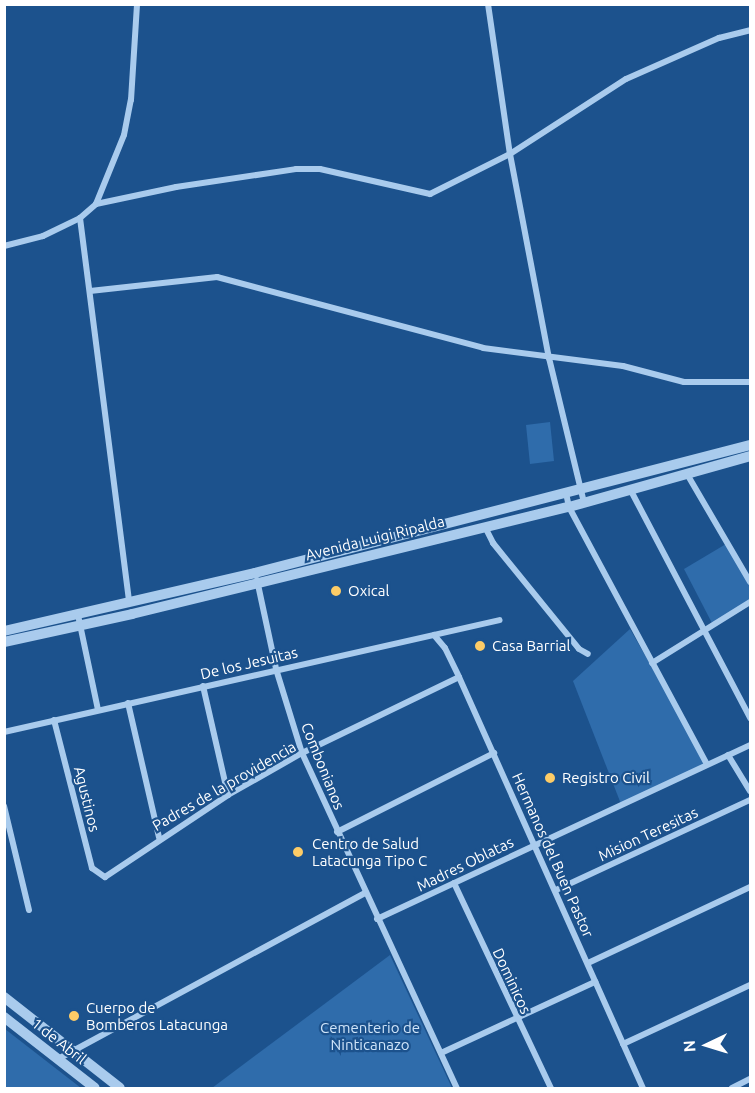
<!DOCTYPE html>
<html>
<head>
<meta charset="utf-8">
<style>
  body { margin:0 }
  #map { position:relative; width:755px; height:1093px; overflow:hidden; background:#1c528d; font-family:Ubuntu,sans-serif }
  div>[style] { position:absolute }
  .green>* { inset:0; background:#2f6cab }
  .minor>* { height:6px; margin:-3px; padding:0 3px; transform-origin:3px; border-radius:3px; background:#a9cbed }
  .tertiary>* { height:10px; margin:-5px; padding:0 5px; transform-origin:5px; border-radius:5px; background:#a9cbed }
  .dots>* { width:16px; height:16px; translate:-50% -50%; box-sizing:border-box; border:3px solid #1c528d; border-radius:50% }
  span { translate:-50% -50%; white-space:nowrap; text-align:center; line-height:1.15; -webkit-text-stroke:4.5px #1c528d; paint-order:stroke }
  .street-label { font-size:15px; color:#fff }
  .poi-label { font-size:15px; color:#fff }
  .left { translate:0 -50%; text-align:left }
  .park-label { font-size:15px; color:#cfe4f9 }
  .frame { position:absolute; inset:0; border:6px solid #fff; pointer-events:none }
  .north { position:absolute; left:677px; top:1015px; width:60px; height:60px; -webkit-text-stroke:4px #1c528d; paint-order:stroke; rotate:266deg; font-size:16px; font-weight:700; line-height:24px; text-align:center; color:#fff }
  .north::after { content:''; display:block; margin:auto; width:21px; height:27px; background:#fff; clip-path:polygon(50% 0,100% 100%,50% 72%,0 100%) }
</style>
</head>
<body>
<div id="map">
  <div class="green">
    <div style="clip-path:polygon(550px 422px,554px 461px,530px 464px,526px 425px)"></div>
    <div style="clip-path:polygon(726px 544px,750px 586px,750px 602px,713px 625px,684px 569px)"></div>
    <div style="clip-path:polygon(630px 629px,707px 764px,621px 804px,573px 681px)"></div>
    <div style="clip-path:polygon(390px 955px,452px 1088px,212px 1088px)"></div>
    <div style="clip-path:polygon(5px 1029px,81px 1088px,5px 1088px)"></div>
  </div>
  <div class="minor">
    <div style="left:488px;top:4px;width:152px;rotate:81.7deg"></div>
    <div style="left:510px;top:154px;width:208px;rotate:79.2deg"></div>
    <div style="left:549px;top:358px;width:149px;rotate:76.4deg"></div>
    <div style="left:96px;top:204px;width:82px;rotate:-12deg"></div>
    <div style="left:176px;top:187px;width:121px;rotate:-8.5deg"></div>
    <div style="left:296px;top:169px;width:24px"></div>
    <div style="left:320px;top:169px;width:113px;rotate:12.8deg"></div>
    <div style="left:430px;top:194px;width:89px;rotate:-26.6deg"></div>
    <div style="left:510px;top:154px;width:138px;rotate:-32.9deg"></div>
    <div style="left:626px;top:79px;width:102px;rotate:-23.8deg"></div>
    <div style="left:719px;top:38px;width:32px;rotate:-14deg"></div>
    <div style="left:80px;top:218px;width:388px;rotate:82.7deg"></div>
    <div style="left:4px;top:246px;width:40px;rotate:-14.4deg"></div>
    <div style="left:43px;top:236px;width:41px;rotate:-25.9deg"></div>
    <div style="left:80px;top:218px;width:21px;rotate:-41deg"></div>
    <div style="left:96px;top:204px;width:74px;rotate:-67.9deg"></div>
    <div style="left:124px;top:135px;width:36px;rotate:-79deg"></div>
    <div style="left:131px;top:100px;width:96px;rotate:-86.4deg"></div>
    <div style="left:90px;top:291px;width:128px;rotate:-6.3deg"></div>
    <div style="left:217px;top:277px;width:275px;rotate:14.9deg"></div>
    <div style="left:483px;top:348px;width:141px;rotate:7.3deg"></div>
    <div style="left:623px;top:366px;width:63px;rotate:14.7deg"></div>
    <div style="left:684px;top:382px;width:66px"></div>
    <div style="left:687px;top:474px;width:125px;rotate:59.7deg"></div>
    <div style="left:630px;top:489px;width:259px;rotate:62.3deg"></div>
    <div style="left:566px;top:493px;width:14px;rotate:78deg"></div>
    <div style="left:569px;top:507px;width:292px;rotate:61.8deg"></div>
    <div style="left:485px;top:527px;width:18px;rotate:63deg"></div>
    <div style="left:493px;top:543px;width:136px;rotate:50.9deg"></div>
    <div style="left:579px;top:649px;width:10px;rotate:29deg"></div>
    <div style="left:257px;top:580px;width:91px;rotate:77.9deg"></div>
    <div style="left:276px;top:669px;width:88px;rotate:72.8deg"></div>
    <div style="left:302px;top:753px;width:369px;rotate:65.2deg"></div>
    <div style="left:78px;top:615px;width:97px;rotate:78.1deg"></div>
    <div style="left:434px;top:635px;width:17px;rotate:50deg"></div>
    <div style="left:445px;top:648px;width:32px;rotate:64deg"></div>
    <div style="left:459px;top:677px;width:450px;rotate:65.9deg"></div>
    <div style="left:652px;top:663px;width:115px;rotate:-31.9deg"></div>
    <div style="left:203px;top:686px;width:112px;rotate:77.1deg"></div>
    <div style="left:128px;top:703px;width:138px;rotate:77deg"></div>
    <div style="left:54px;top:720px;width:153px;rotate:75.6deg"></div>
    <div style="left:92px;top:868px;width:16px;rotate:35deg"></div>
    <div style="left:105px;top:877px;width:148px;rotate:-33.7deg"></div>
    <div style="left:228px;top:795px;width:85px;rotate:-29.6deg"></div>
    <div style="left:302px;top:753px;width:174px;rotate:-25.8deg"></div>
    <div style="left:4px;top:732px;width:508px;rotate:-12.72deg"></div>
    <div style="left:728px;top:755px;width:42px;rotate:58.6deg"></div>
    <div style="left:4px;top:806px;width:107px;rotate:76.5deg"></div>
    <div style="left:337px;top:832px;width:176px;rotate:-26.7deg"></div>
    <div style="left:454px;top:883px;width:227px;rotate:64.7deg"></div>
    <div style="left:556px;top:890px;width:214px;rotate:-24.9deg"></div>
    <div style="left:377px;top:919px;width:412px;rotate:-25deg"></div>
    <div style="left:588px;top:963px;width:179px;rotate:-25.1deg"></div>
    <div style="left:623px;top:1044px;width:140px;rotate:-24.9deg"></div>
    <div style="left:441px;top:1053px;width:170px;rotate:-24.8deg"></div>
    <div style="left:58px;top:1059px;width:349px;rotate:-28.4deg"></div>
    <div style="left:732px;top:1088px;width:20px;rotate:-27deg"></div>
  </div>
  <div class="tertiary">
    <div style="left:4px;top:631px;width:258px;rotate:-13deg"></div>
    <div style="left:255px;top:573px;width:511px;rotate:-14.5deg"></div>
    <div style="left:4px;top:642px;width:131px;rotate:-12.3deg"></div>
    <div style="left:132px;top:614px;width:450px;rotate:-13.8deg"></div>
    <div style="left:569px;top:507px;width:188px;rotate:-15.7deg"></div>
    <div style="left:4px;top:997px;width:147px;rotate:38.1deg"></div>
    <div style="left:4px;top:1017px;width:115px;rotate:38deg"></div>
  </div>
  <div class="dots">
    <div style="left:336px;top:591px;background:#fdcc67"></div>
    <div style="left:480px;top:646px;background:#fdcc67"></div>
    <div style="left:550px;top:778px;background:#fdcc67"></div>
    <div style="left:298px;top:852px;background:#fdcc67"></div>
    <div style="left:74px;top:1016px;background:#fdcc67"></div>
  </div>
  <div class="street-label">
    <span style="left:375px;top:538px;rotate:-14deg">Avenida Luigi Ripalda</span>
    <span style="left:249px;top:663px;rotate:-13deg">De los Jesuitas</span>
    <span style="left:323px;top:766px;rotate:68deg">Combonianos</span>
    <span style="left:224px;top:786px;rotate:-30deg">Padres de la providencia</span>
    <span style="left:87px;top:799px;rotate:76deg">Agustinos</span>
    <span style="left:648px;top:834px;rotate:-25deg">Mision Teresitas</span>
    <span style="left:553px;top:855px;rotate:66deg">Hermanos del Buen Pastor</span>
    <span style="left:465px;top:864px;rotate:-26deg">Madres Oblatas</span>
    <span style="left:512px;top:981px;rotate:65deg">Dominicos</span>
    <span style="left:59px;top:1041px;rotate:38deg">1 de Abril</span>
  </div>
  <div class="poi-label">
    <span class="left" style="left:348px;top:591px">Oxical</span>
    <span class="left" style="left:492px;top:646px">Casa Barrial</span>
    <span class="left" style="left:562px;top:778px">Registro Civil</span>
    <span class="left" style="left:312px;top:852px">Centro de Salud<br>Latacunga Tipo C</span>
    <span class="left" style="left:86px;top:1016px">Cuerpo de<br>Bomberos Latacunga</span>
  </div>
  <div class="park-label">
    <span style="left:370px;top:1036px">Cementerio de<br>Ninticanazo</span>
  </div>
  <div class="frame"></div>
  <div class="north">N</div>
</div>
</body>
</html>
